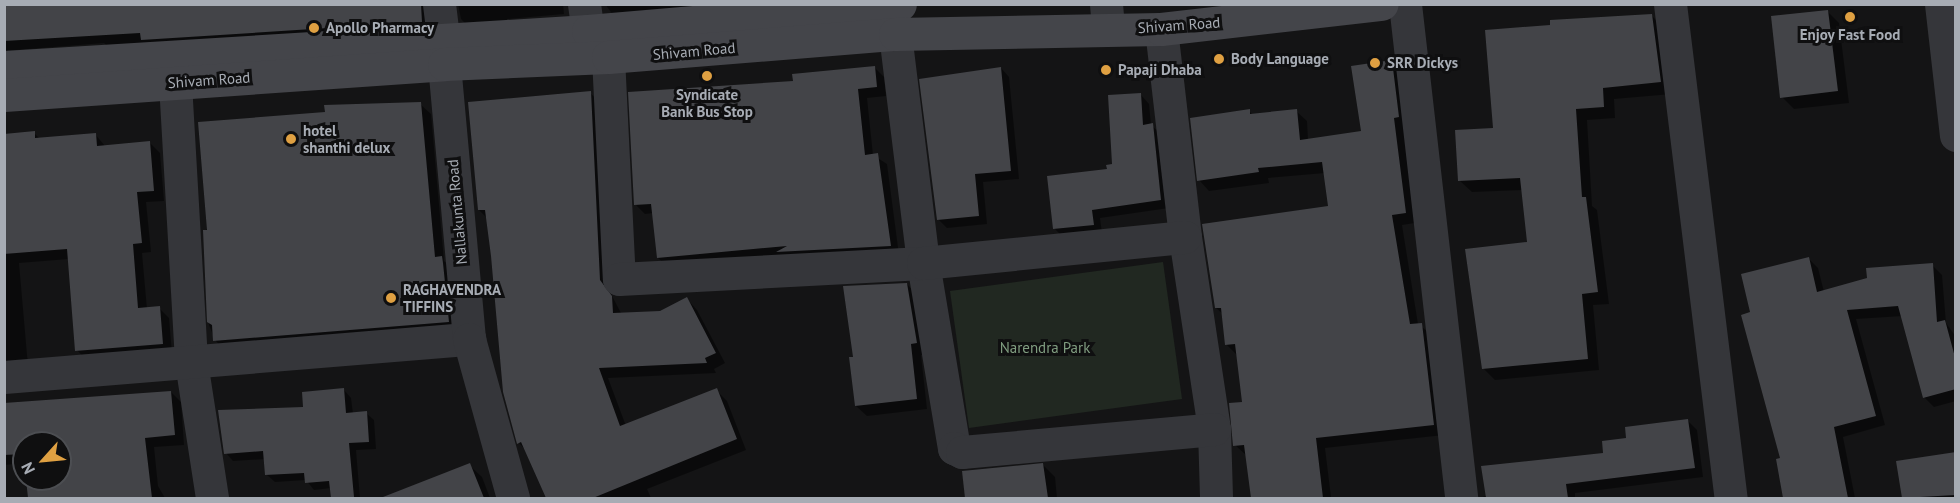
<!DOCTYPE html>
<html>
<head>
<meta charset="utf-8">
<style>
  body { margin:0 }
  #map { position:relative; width:1960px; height:503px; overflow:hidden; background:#141415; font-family:"PT Sans",sans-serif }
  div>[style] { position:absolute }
  .green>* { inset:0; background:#212821 }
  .shadow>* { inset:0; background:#0007 }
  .building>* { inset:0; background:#434448 }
  .minor>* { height:33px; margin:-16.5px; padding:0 16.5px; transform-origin:16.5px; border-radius:16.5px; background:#35363a }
  .tertiary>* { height:33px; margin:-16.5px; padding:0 16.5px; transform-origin:16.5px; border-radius:16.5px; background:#35363a }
  .secondary>* { height:33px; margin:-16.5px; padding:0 16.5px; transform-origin:16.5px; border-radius:16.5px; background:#44454a }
  .dots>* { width:16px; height:16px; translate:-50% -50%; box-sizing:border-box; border:3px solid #0f0f10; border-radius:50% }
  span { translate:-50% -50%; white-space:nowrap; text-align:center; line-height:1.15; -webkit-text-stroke:6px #0f0f10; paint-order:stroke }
  .street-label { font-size:15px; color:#a7acb4 }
  .poi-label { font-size:15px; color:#a7acb4; font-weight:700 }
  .left { translate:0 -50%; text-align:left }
  .park-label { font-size:15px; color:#809d80 }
  .frame { position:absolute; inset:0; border:6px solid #a7acb4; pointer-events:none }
  .north { position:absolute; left:12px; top:431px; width:60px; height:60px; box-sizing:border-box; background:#0f0f10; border:2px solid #4c4e52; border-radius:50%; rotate:243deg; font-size:16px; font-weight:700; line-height:24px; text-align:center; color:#a7acb4 }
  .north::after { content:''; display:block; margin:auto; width:21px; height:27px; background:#dfa042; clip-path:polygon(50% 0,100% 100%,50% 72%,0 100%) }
</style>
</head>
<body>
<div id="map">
  <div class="green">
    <div style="clip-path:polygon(1163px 262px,1182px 399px,969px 428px,950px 291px)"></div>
  </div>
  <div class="shadow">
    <div style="clip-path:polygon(4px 4px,435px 4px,432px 32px,108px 47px,104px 43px,4px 51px)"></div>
    <div style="clip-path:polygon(458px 4px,563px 4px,564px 14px,507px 19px,508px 26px,471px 29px,461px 19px)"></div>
    <div style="clip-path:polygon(605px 4px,759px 4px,619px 23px)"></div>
    <div style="clip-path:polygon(1827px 11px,1839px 23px,1849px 103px,1794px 109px,1782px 97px)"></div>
    <div style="clip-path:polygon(1652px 16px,1663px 27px,1672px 94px,1614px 99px,1615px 118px,1587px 120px,1592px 206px,1597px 210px,1609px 304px,1593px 305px,1599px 370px,1495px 380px,1483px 368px,1529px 244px,1523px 190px,1472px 192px,1460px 181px,1495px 130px)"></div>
    <div style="clip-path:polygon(1392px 61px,1402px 72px,1415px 223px,1402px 225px,1418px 324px,1432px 335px,1444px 435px,1325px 448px,1331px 497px,1337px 498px,1253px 498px,1247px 456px,1235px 445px,1244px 403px,1237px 355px,1226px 344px,1223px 314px,1216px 308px,1330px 207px,1325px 173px,1268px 178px,1269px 183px,1209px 191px,1199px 180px,1249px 111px,1253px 115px,1296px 111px,1307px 121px,1308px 140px,1362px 132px)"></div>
    <div style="clip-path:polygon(875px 68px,884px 77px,886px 96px,867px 98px,873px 155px,887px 164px,899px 255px,668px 267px,658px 258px,653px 213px,645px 214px,636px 205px,795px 82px)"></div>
    <div style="clip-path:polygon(1001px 68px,1009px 77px,1019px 179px,983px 182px,987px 224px,947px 228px,938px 219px)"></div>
    <div style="clip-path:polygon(590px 93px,601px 103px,610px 292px,622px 315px,661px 312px,687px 299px,697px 310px,725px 363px,714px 369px,716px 373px,608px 378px,626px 426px,716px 390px,727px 401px,746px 450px,647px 489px,651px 498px,548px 498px,526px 450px,519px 443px,488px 219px,479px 210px)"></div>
    <div style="clip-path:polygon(1141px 95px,1149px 104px,1151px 125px,1161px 134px,1169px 208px,1100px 218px,1102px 233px,1063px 237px,1054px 228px,1114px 165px)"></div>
    <div style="clip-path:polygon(420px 104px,431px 114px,444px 261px,452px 268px,458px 332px,225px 351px,215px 340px,209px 325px,204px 232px,326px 113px)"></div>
    <div style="clip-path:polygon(34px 133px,40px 139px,95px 134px,105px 146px,150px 143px,160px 153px,164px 201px,146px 202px,151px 252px,142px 253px,147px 309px,159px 308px,169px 318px,172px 353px,86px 360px,77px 350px,69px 259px,19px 263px,28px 366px,4px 369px,4px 135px)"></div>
    <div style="clip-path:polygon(1808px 258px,1818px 268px,1824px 292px,1932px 265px,1942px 275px,1946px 323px,1956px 337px,1956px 401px,1934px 407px,1924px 397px,1903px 316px,1856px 319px,1885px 425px,1843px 437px,1855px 498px,1785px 498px,1777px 460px,1782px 459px,1752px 313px)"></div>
    <div style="clip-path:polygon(907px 284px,917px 295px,927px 354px,921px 355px,927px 409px,867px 416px,856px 406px,854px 358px)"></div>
    <div style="clip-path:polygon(344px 390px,351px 398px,353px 414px,366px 413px,374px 420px,376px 449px,356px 450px,360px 498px,333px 498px,331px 488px,314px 490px,306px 480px,275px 482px,267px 475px,266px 459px,233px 461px,226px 453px)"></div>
    <div style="clip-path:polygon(171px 392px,181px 402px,184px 445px,154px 447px,158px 486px,165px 498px,29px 498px,28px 479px,60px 479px,60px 443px,24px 443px,24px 463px,4px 465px,4px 405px)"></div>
    <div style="clip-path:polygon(1688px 421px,1697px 430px,1703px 477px,1575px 493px,1575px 498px,1480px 498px,1605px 454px,1628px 439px)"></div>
    <div style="clip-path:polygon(1955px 453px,1956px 498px,1903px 498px,1898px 463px)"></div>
    <div style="clip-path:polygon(469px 465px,482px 477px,490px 498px,386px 498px)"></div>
    <div style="clip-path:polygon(1043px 465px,1055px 477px,1057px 498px,967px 498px,963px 473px)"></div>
  </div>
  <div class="building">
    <div style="clip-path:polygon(4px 4px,421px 4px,422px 22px,141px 40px,140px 33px,4px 41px)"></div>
    <div style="clip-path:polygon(1828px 10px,1838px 91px,1780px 98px,1771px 16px)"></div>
    <div style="clip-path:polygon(1652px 14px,1661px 82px,1603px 88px,1604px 107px,1576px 109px,1582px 197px,1586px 197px,1598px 292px,1582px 294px,1588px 359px,1482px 369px,1465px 249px,1527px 242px,1520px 178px,1458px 181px,1455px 130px,1493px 128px,1485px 30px,1550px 25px,1550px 20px)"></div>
    <div style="clip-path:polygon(1392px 60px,1399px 117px,1394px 118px,1406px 213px,1392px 215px,1410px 324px,1422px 323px,1434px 425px,1316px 438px,1323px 498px,1251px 498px,1244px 445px,1233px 446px,1229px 403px,1242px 402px,1235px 344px,1225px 345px,1221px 308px,1215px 308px,1202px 224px,1328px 206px,1322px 162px,1258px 168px,1259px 172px,1197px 181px,1190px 118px,1250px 109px,1250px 114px,1297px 109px,1300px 140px,1361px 131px,1351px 66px)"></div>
    <div style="clip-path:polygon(875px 66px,877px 87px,858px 89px,865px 155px,878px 153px,891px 246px,776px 252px,787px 246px,657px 258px,651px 204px,634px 205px,628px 92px,793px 81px,792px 74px)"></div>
    <div style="clip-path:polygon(1001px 67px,1011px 171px,975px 174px,979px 216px,937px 220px,919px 79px)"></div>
    <div style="clip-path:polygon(591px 91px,600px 280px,612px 296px,613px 313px,660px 311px,687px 297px,716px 353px,705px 358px,707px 363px,599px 368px,620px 426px,717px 388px,737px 439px,593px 498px,546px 498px,521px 442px,517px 444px,503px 392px,491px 256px,485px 210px,478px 210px,468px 102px)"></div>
    <div style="clip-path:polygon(1141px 93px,1143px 125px,1153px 123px,1161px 200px,1092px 210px,1094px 225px,1053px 229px,1047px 176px,1107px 169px,1106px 165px,1112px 164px,1108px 95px)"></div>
    <div style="clip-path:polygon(421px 102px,435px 257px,442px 256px,443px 263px,449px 322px,213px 341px,212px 325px,207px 322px,203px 230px,207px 230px,198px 122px,325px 112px,324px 105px)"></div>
    <div style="clip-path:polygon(35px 131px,35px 138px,96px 133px,97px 146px,150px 141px,154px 191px,137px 192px,142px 243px,133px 244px,138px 308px,160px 306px,163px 344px,75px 351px,67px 249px,4px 254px,4px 134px)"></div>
    <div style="clip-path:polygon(1809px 257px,1817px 292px,1867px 278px,1866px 268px,1933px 263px,1937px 322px,1945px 320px,1956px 361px,1956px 389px,1923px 398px,1898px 306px,1847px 310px,1876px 416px,1834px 427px,1848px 498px,1783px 498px,1776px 459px,1780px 458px,1741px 315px,1750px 312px,1741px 274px)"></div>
    <div style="clip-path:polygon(907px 283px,917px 343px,911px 344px,917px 399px,855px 406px,849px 357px,853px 357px,843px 286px)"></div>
    <div style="clip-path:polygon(344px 388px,346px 413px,367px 411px,369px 442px,349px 443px,354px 497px,331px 498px,329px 481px,305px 483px,304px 473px,265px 475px,263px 451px,224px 454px,218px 410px,303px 407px,302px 392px)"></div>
    <div style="clip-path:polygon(171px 391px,175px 435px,145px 438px,152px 498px,28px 498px,26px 479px,60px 479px,60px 443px,24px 443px,24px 454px,4px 455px,4px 403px)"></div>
    <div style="clip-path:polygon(1688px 419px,1695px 468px,1566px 484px,1568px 498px,1486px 498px,1481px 466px,1603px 453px,1602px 441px,1626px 438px,1625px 427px)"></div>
    <div style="clip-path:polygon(1956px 452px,1956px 495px,1902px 498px,1896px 461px)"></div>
    <div style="clip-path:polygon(470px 463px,484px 498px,383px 498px,383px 497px)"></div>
    <div style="clip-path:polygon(1043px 463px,1048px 498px,965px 498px,962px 471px)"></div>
  </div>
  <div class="minor">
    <div style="left:439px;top:4px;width:34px;rotate:83deg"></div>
    <div style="left:1106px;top:4px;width:24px;rotate:85deg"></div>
    <div style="left:1405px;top:4px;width:497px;rotate:83.5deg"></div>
    <div style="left:1670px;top:4px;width:498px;rotate:83deg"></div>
    <div style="left:1941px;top:4px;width:132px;rotate:83.5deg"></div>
    <div style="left:1161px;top:29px;width:209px;rotate:83.4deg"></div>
    <div style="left:1185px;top:237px;width:194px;rotate:81.4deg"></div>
    <div style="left:1214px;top:429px;width:69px;rotate:88.3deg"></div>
    <div style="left:895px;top:34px;width:231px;rotate:83deg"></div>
    <div style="left:923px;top:263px;width:188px;rotate:80.5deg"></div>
    <div style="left:954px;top:448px;width:9px;rotate:27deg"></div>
    <div style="left:962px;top:452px;width:253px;rotate:-5.2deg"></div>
    <div style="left:608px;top:57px;width:222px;rotate:87.2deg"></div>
    <div style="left:619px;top:279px;width:304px;rotate:-3deg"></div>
    <div style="left:923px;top:263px;width:263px;rotate:-5.7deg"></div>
    <div style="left:175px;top:83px;width:279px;rotate:86.7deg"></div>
    <div style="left:191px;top:362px;width:138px;rotate:81.2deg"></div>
    <div style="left:4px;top:377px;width:467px;rotate:-4.7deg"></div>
  </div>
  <div class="tertiary">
    <div style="left:584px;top:4px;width:27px;rotate:82deg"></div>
    <div style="left:444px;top:64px;width:276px;rotate:84.8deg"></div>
    <div style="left:469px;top:339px;width:165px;rotate:74.5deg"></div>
  </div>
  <div class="secondary">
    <div style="left:4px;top:67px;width:585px;rotate:-3.53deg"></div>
    <div style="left:588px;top:31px;width:313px;rotate:-4.9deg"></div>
    <div style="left:4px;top:95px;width:441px;rotate:-4deg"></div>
    <div style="left:444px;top:64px;width:164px;rotate:-2.4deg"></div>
    <div style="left:608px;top:57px;width:288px;rotate:-4.6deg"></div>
    <div style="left:895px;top:34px;width:266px;rotate:-1.1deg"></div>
    <div style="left:1161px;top:29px;width:222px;rotate:-6.5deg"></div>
  </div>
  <div class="dots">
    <div style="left:1850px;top:17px;background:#dfa042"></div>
    <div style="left:314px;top:28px;background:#dfa042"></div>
    <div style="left:1219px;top:59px;background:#dfa042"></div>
    <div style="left:1375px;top:63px;background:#dfa042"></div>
    <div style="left:1106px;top:70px;background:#dfa042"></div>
    <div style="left:707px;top:76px;background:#dfa042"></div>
    <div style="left:291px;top:139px;background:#dfa042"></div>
    <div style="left:391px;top:298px;background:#dfa042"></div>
  </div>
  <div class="street-label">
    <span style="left:1179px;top:25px;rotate:-4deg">Shivam Road</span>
    <span style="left:694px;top:51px;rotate:-5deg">Shivam Road</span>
    <span style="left:209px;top:80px;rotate:-4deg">Shivam Road</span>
    <span style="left:457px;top:212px;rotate:-95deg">Nallakunta Road</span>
  </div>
  <div class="poi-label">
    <span class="left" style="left:326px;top:28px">Apollo Pharmacy</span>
    <span style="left:1850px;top:35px">Enjoy Fast Food</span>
    <span class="left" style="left:1231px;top:59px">Body Language</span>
    <span class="left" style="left:1387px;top:63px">SRR Dickys</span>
    <span class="left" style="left:1118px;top:70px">Papaji Dhaba</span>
    <span style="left:707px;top:103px">Syndicate<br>Bank Bus Stop</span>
    <span class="left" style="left:303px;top:139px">hotel<br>shanthi delux</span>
    <span class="left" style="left:403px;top:298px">RAGHAVENDRA<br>TIFFINS</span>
  </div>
  <div class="park-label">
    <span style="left:1045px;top:348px">Narendra Park</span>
  </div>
  <div class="frame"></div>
  <div class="north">N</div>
</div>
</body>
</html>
